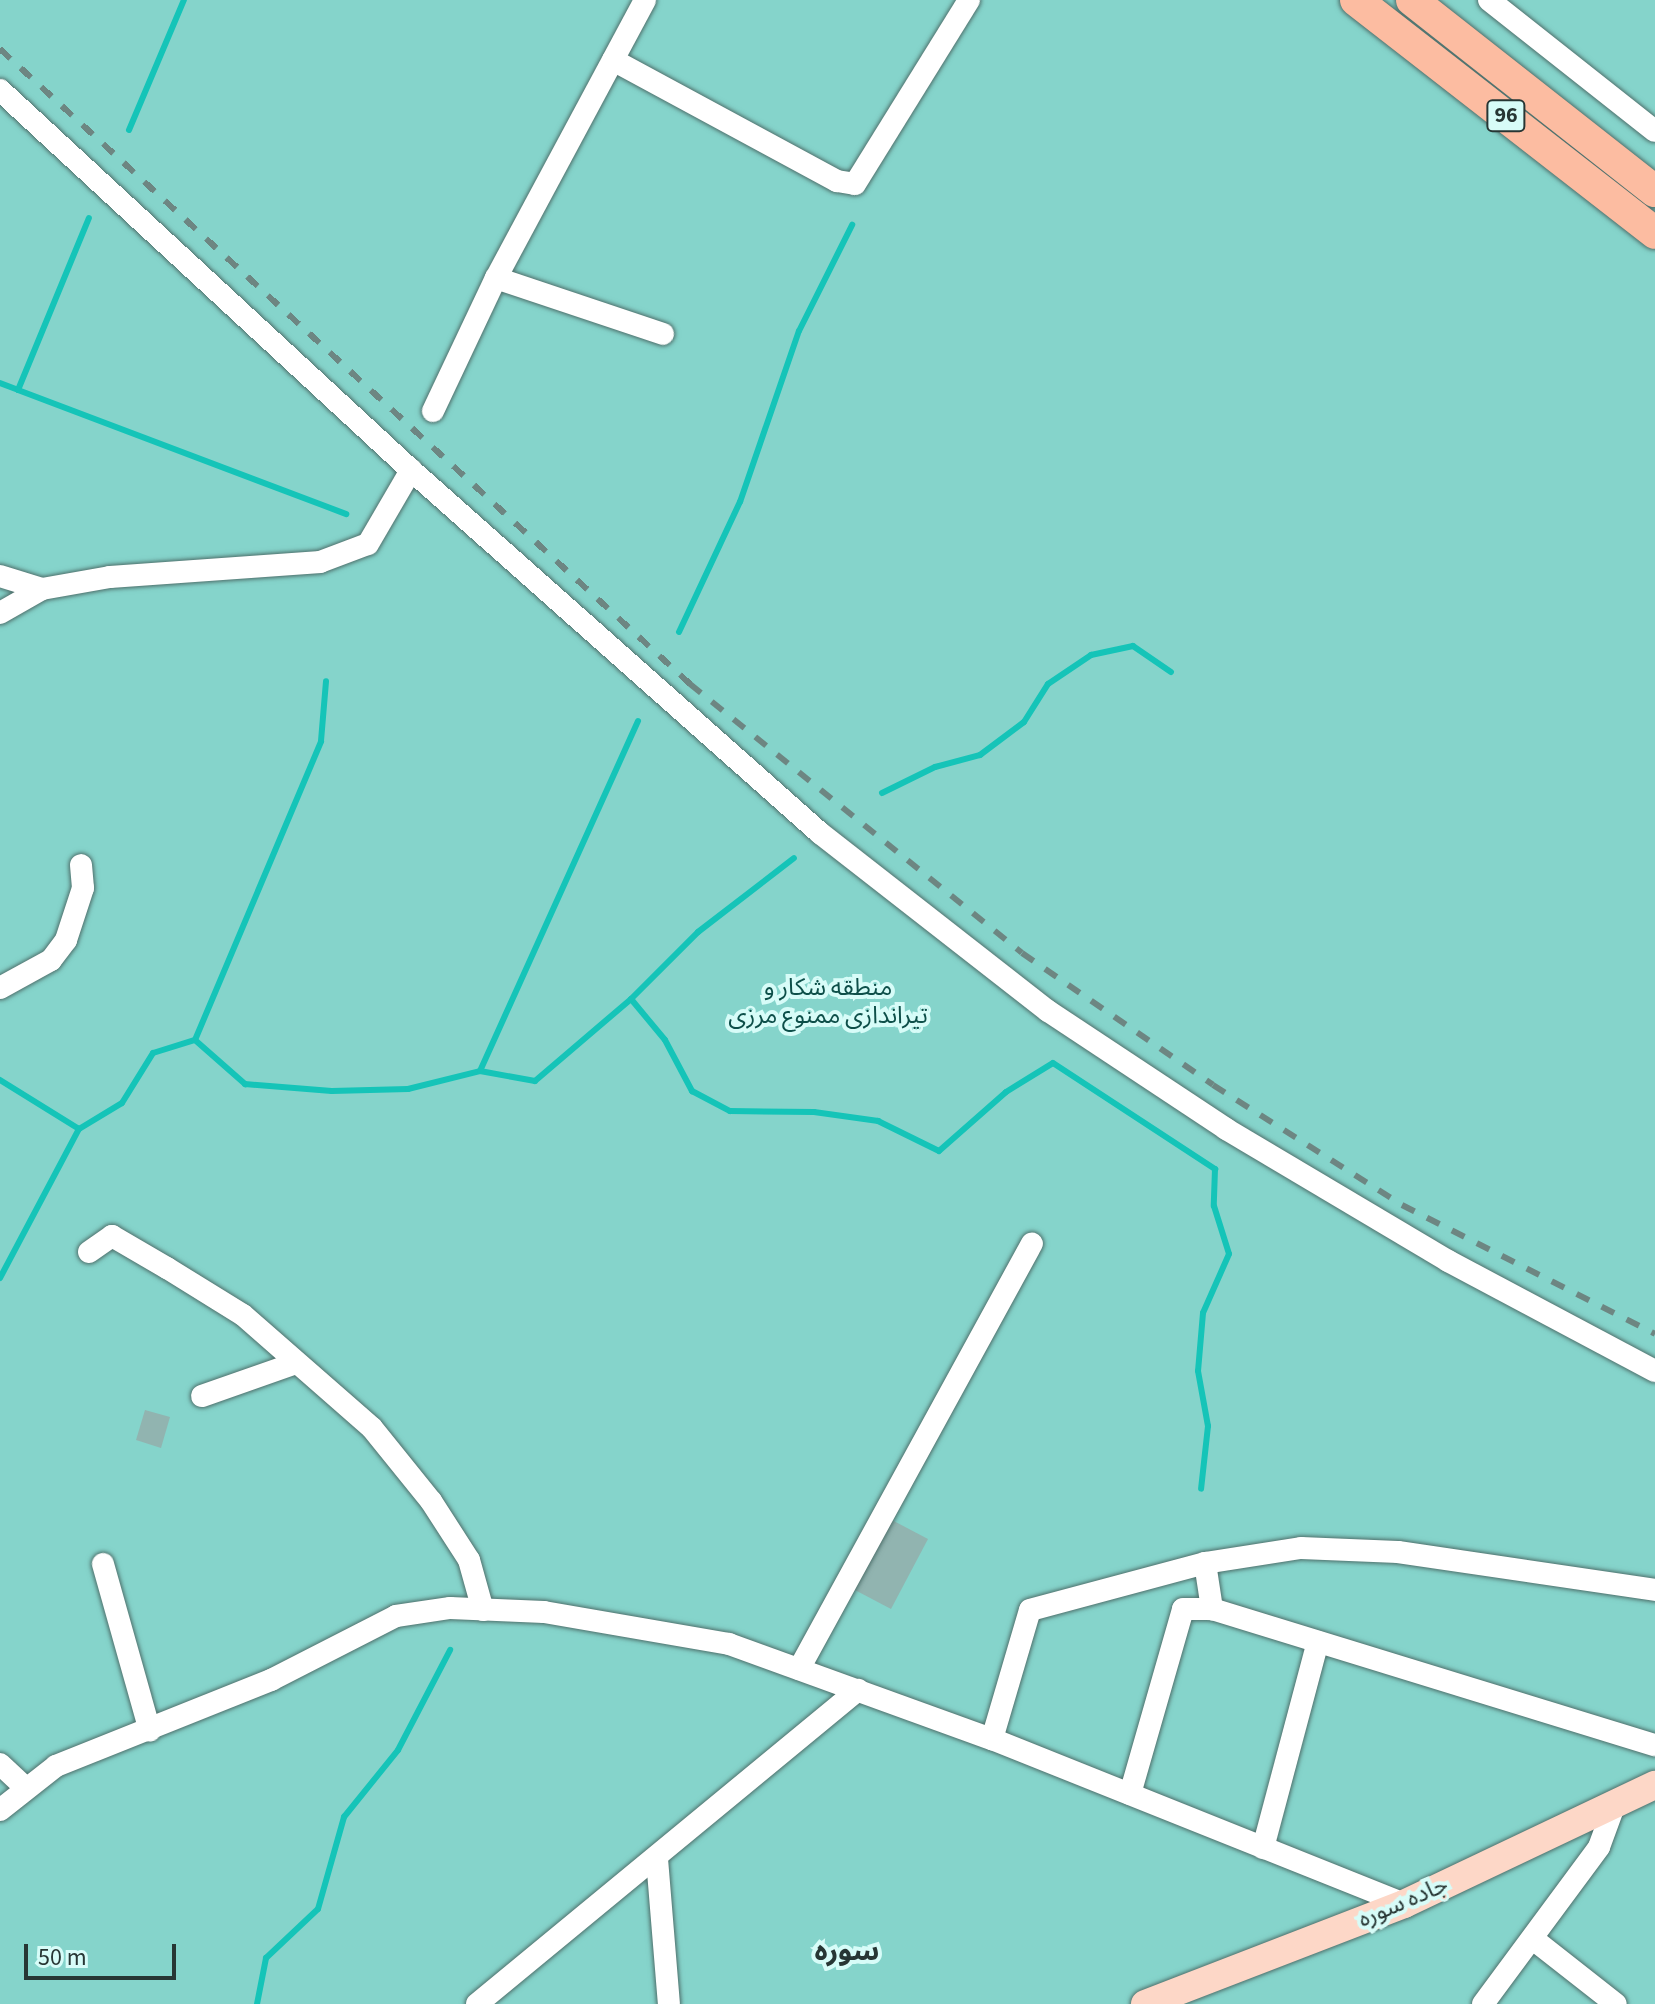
<!DOCTYPE html>
<html>
<head>
<meta charset="utf-8">
<style>
  body { margin:0 }
  #map { position:relative; width:1655px; height:2004px; overflow:hidden; background:#caefea; font-family:"Source Sans 3","Noto Sans Arabic",sans-serif }
  div>[style] { position:absolute }
  .green>* { inset:0; background:#85d4cb }
  .stream>* { height:6px; margin:-3px; padding:0 3px; transform-origin:3px; border-radius:3px; background:#15c4b8 }
  .building>* { inset:0; background:#91b4b0 }
  .roads { filter:drop-shadow(0 0 2px #4f706c) drop-shadow(0 0 2px #4f706c) }
  .minor>* { height:22px; margin:-11px; padding:0 11px; transform-origin:11px; border-radius:11px; background:#fff }
  .major>* { height:28px; margin:-14px; padding:0 14px; transform-origin:14px; border-radius:14px; background:#fdd7c7 }
  .highway>* { height:32px; margin:-16px; padding:0 16px; transform-origin:16px; border-radius:16px; background:#fcbca1 }
  .rail>* { height:6px; margin-top:-3px; transform-origin:0; background:repeating-linear-gradient(90deg,#6d8682 0 14px,transparent 0 28px) }
  span { translate:-50% -50%; white-space:nowrap; text-align:center; line-height:1.15; -webkit-text-stroke:8px #d7fcf8; paint-order:stroke }
  .shield-label span { padding:2px 6px; background:#d7fcf8; border:2px solid; border-radius:6px; -webkit-text-stroke-width:0 }
  .shield-label { font-size:22px; color:#273634; font-weight:700 }
  .park-label { font-size:24px; color:#0d4f49 }
  .street-label { font-size:24px; color:#273634 }
  .quarter-label { font-size:28px; color:#273634; font-weight:700 }
  .scale { position:absolute; left:24px; top:1944px; width:152px; height:36px; box-sizing:border-box; border:4px solid #273634; border-top:0; padding-left:10px; font-size:24px; line-height:28px; white-space:nowrap; color:#273634; -webkit-text-stroke:6px #d7fcf8; paint-order:stroke }
</style>
</head>
<body>
<div id="map">
  <div class="green">
    <div style="clip-path:polygon(0 0,1655px 0,1655px 2004px,0 2004px)"></div>
  </div>
  <div class="stream">
    <div style="left:129px;top:130px;width:141px;rotate:-67.1deg"></div>
    <div style="left:0;top:383px;width:19px;rotate:21deg"></div>
    <div style="left:18px;top:390px;width:186px;rotate:-67.6deg"></div>
    <div style="left:18px;top:390px;width:351px;rotate:20.7deg"></div>
    <div style="left:679px;top:632px;width:144px;rotate:-64.9deg"></div>
    <div style="left:740px;top:502px;width:181px;rotate:-71deg"></div>
    <div style="left:799px;top:331px;width:119px;rotate:-63.4deg"></div>
    <div style="left:882px;top:793px;width:59px;rotate:-26.1deg"></div>
    <div style="left:935px;top:767px;width:47px;rotate:-14.9deg"></div>
    <div style="left:980px;top:755px;width:55px;rotate:-36.9deg"></div>
    <div style="left:1024px;top:722px;width:45px;rotate:-57.7deg"></div>
    <div style="left:1048px;top:684px;width:52px;rotate:-34deg"></div>
    <div style="left:1091px;top:655px;width:43px;rotate:-12.1deg"></div>
    <div style="left:1133px;top:646px;width:46px;rotate:34.4deg"></div>
    <div style="left:631px;top:999px;width:53px;rotate:50.3deg"></div>
    <div style="left:665px;top:1040px;width:58px;rotate:62.1deg"></div>
    <div style="left:692px;top:1091px;width:43px;rotate:27.8deg"></div>
    <div style="left:730px;top:1111px;width:84px;rotate:0.7deg"></div>
    <div style="left:814px;top:1112px;width:65px;rotate:8deg"></div>
    <div style="left:878px;top:1121px;width:68px;rotate:26.2deg"></div>
    <div style="left:939px;top:1151px;width:89px;rotate:-41.4deg"></div>
    <div style="left:1006px;top:1092px;width:55px;rotate:-31.7deg"></div>
    <div style="left:1053px;top:1063px;width:194px;rotate:33.2deg"></div>
    <div style="left:1215px;top:1169px;width:37px;rotate:92deg"></div>
    <div style="left:1214px;top:1206px;width:50px;rotate:72.6deg"></div>
    <div style="left:1229px;top:1254px;width:64px;rotate:113.8deg"></div>
    <div style="left:1203px;top:1313px;width:58px;rotate:94.9deg"></div>
    <div style="left:1198px;top:1371px;width:56px;rotate:79.7deg"></div>
    <div style="left:1208px;top:1426px;width:63px;rotate:96.3deg"></div>
    <div style="left:195px;top:1040px;width:324px;rotate:-67.1deg"></div>
    <div style="left:321px;top:741px;width:60px;rotate:-85.2deg"></div>
    <div style="left:480px;top:1071px;width:384px;rotate:-65.7deg"></div>
    <div style="left:0;top:1080px;width:93px;rotate:31.8deg"></div>
    <div style="left:0;top:1278px;width:169px;rotate:-62.1deg"></div>
    <div style="left:79px;top:1129px;width:50px;rotate:-31.2deg"></div>
    <div style="left:122px;top:1103px;width:59px;rotate:-58.2deg"></div>
    <div style="left:153px;top:1053px;width:44px;rotate:-17.2deg"></div>
    <div style="left:195px;top:1040px;width:67px;rotate:41.3deg"></div>
    <div style="left:245px;top:1084px;width:87px;rotate:4.6deg"></div>
    <div style="left:332px;top:1091px;width:76px;rotate:-1.5deg"></div>
    <div style="left:408px;top:1089px;width:74px;rotate:-14deg"></div>
    <div style="left:480px;top:1071px;width:56px;rotate:10.3deg"></div>
    <div style="left:535px;top:1081px;width:126px;rotate:-40.5deg"></div>
    <div style="left:631px;top:999px;width:95px;rotate:-45deg"></div>
    <div style="left:698px;top:932px;width:121px;rotate:-37.6deg"></div>
    <div style="left:257px;top:2004px;width:47px;rotate:-78.9deg"></div>
    <div style="left:266px;top:1958px;width:71px;rotate:-43.3deg"></div>
    <div style="left:318px;top:1909px;width:96px;rotate:-74.2deg"></div>
    <div style="left:344px;top:1817px;width:86px;rotate:-51.1deg"></div>
    <div style="left:398px;top:1750px;width:113px;rotate:-62.5deg"></div>
  </div>
  <div class="building">
    <div style="clip-path:polygon(145px 1410px,170px 1417px,161px 1448px,136px 1440px)"></div>
    <div style="clip-path:polygon(890px 1519px,928px 1539px,891px 1609px,853px 1589px)"></div>
  </div>
  <div class="roads">
    <div class="minor">
      <div style="left:1489px;top:0;width:211px;rotate:38.3deg"></div>
      <div style="left:613px;top:60px;width:255px;rotate:28.4deg"></div>
      <div style="left:837px;top:181px;width:18px;rotate:9deg"></div>
      <div style="left:855px;top:184px;width:216px;rotate:-58.2deg"></div>
      <div style="left:0;top:90px;width:560px;rotate:42.76deg"></div>
      <div style="left:411px;top:470px;width:547px;rotate:41.59deg"></div>
      <div style="left:820px;top:833px;width:289px;rotate:38deg"></div>
      <div style="left:1048px;top:1011px;width:214px;rotate:33.5deg"></div>
      <div style="left:1226px;top:1129px;width:258px;rotate:30.7deg"></div>
      <div style="left:1448px;top:1261px;width:234px;rotate:28deg"></div>
      <div style="left:496px;top:278px;width:176px;rotate:18.5deg"></div>
      <div style="left:433px;top:411px;width:147px;rotate:-64.7deg"></div>
      <div style="left:496px;top:278px;width:315px;rotate:-61.8deg"></div>
      <div style="left:0;top:576px;width:44px;rotate:17.2deg"></div>
      <div style="left:0;top:613px;width:48px;rotate:-29.7deg"></div>
      <div style="left:42px;top:589px;width:69px;rotate:-10deg"></div>
      <div style="left:110px;top:577px;width:211px;rotate:-4.1deg"></div>
      <div style="left:320px;top:562px;width:51px;rotate:-20.6deg"></div>
      <div style="left:368px;top:544px;width:86px;rotate:-59.8deg"></div>
      <div style="left:0;top:988px;width:58px;rotate:-28.8deg"></div>
      <div style="left:51px;top:960px;width:25px;rotate:-53deg"></div>
      <div style="left:66px;top:940px;width:55px;rotate:-71.9deg"></div>
      <div style="left:83px;top:888px;width:23px;rotate:-95deg"></div>
      <div style="left:89px;top:1252px;width:28px;rotate:-35deg"></div>
      <div style="left:112px;top:1236px;width:64px;rotate:30.2deg"></div>
      <div style="left:167px;top:1268px;width:89px;rotate:31.7deg"></div>
      <div style="left:243px;top:1315px;width:171px;rotate:41.2deg"></div>
      <div style="left:372px;top:1428px;width:94px;rotate:51.1deg"></div>
      <div style="left:431px;top:1501px;width:70px;rotate:57.2deg"></div>
      <div style="left:469px;top:1560px;width:52px;rotate:74.4deg"></div>
      <div style="left:202px;top:1396px;width:100px;rotate:-19.3deg"></div>
      <div style="left:1205px;top:1563px;width:47px;rotate:81.3deg"></div>
      <div style="left:1212px;top:1609px;width:463px;rotate:17.1deg"></div>
      <div style="left:103px;top:1564px;width:173px;rotate:74.3deg"></div>
      <div style="left:799px;top:1669px;width:485px;rotate:-61.3deg"></div>
      <div style="left:992px;top:1739px;width:134px;rotate:-73.6deg"></div>
      <div style="left:1030px;top:1610px;width:181px;rotate:-15deg"></div>
      <div style="left:1205px;top:1563px;width:97px;rotate:-8.9deg"></div>
      <div style="left:1301px;top:1548px;width:97px;rotate:2.4deg"></div>
      <div style="left:1398px;top:1552px;width:260px;rotate:8.4deg"></div>
      <div style="left:0;top:1764px;width:33px;rotate:43deg"></div>
      <div style="left:1130px;top:1794px;width:192px;rotate:-74deg"></div>
      <div style="left:1183px;top:1609px;width:29px"></div>
      <div style="left:0;top:1810px;width:71px;rotate:-38.2deg"></div>
      <div style="left:56px;top:1766px;width:232px;rotate:-21.8deg"></div>
      <div style="left:271px;top:1680px;width:140px;rotate:-27.1deg"></div>
      <div style="left:396px;top:1616px;width:55px;rotate:-8.4deg"></div>
      <div style="left:450px;top:1608px;width:94px;rotate:2.4deg"></div>
      <div style="left:544px;top:1612px;width:188px;rotate:9.8deg"></div>
      <div style="left:729px;top:1644px;width:280px;rotate:19.9deg"></div>
      <div style="left:992px;top:1739px;width:444px;rotate:21.8deg"></div>
      <div style="left:1263px;top:1848px;width:213px;rotate:-75.1deg"></div>
      <div style="left:657px;top:1859px;width:145px;rotate:85.3deg"></div>
      <div style="left:1533px;top:1939px;width:105px;rotate:38.1deg"></div>
      <div style="left:477px;top:2004px;width:494px;rotate:-39.5deg"></div>
      <div style="left:1483px;top:2004px;width:195px;rotate:-53.5deg"></div>
      <div style="left:1599px;top:1847px;width:44px;rotate:-69.9deg"></div>
    </div>
    <div class="major">
      <div style="left:1145px;top:2004px;width:278px;rotate:-21.1deg"></div>
      <div style="left:1404px;top:1904px;width:278px;rotate:-25.4deg"></div>
    </div>
    <div class="highway">
      <div style="left:1356px;top:0;width:379px;rotate:37.9deg"></div>
      <div style="left:1412px;top:0;width:309px;rotate:38.2deg"></div>
    </div>
  </div>
  <div class="rail">
    <div style="left:0;top:49px;width:938px;rotate:42.62deg"></div>
    <div style="left:690px;top:684px;width:427px;rotate:39deg"></div>
    <div style="left:1022px;top:953px;width:232px;rotate:34.6deg"></div>
    <div style="left:1213px;top:1085px;width:224px;rotate:32.4deg"></div>
    <div style="left:1402px;top:1205px;width:284px;rotate:27deg"></div>
  </div>
  <div class="shield-label">
    <span style="left:1506px;top:116px">96</span>
  </div>
  <div class="park-label">
    <span style="left:828px;top:1002px">منطقه شکار و<br>تیراندازی ممنوع مرزی</span>
  </div>
  <div class="street-label">
    <span style="left:1403px;top:1902px;rotate:-23deg">جاده سوره</span>
  </div>
  <div class="quarter-label">
    <span style="left:847px;top:1951px">سوره</span>
  </div>
  <div class="scale">50 m</div>
</div>
</body>
</html>
